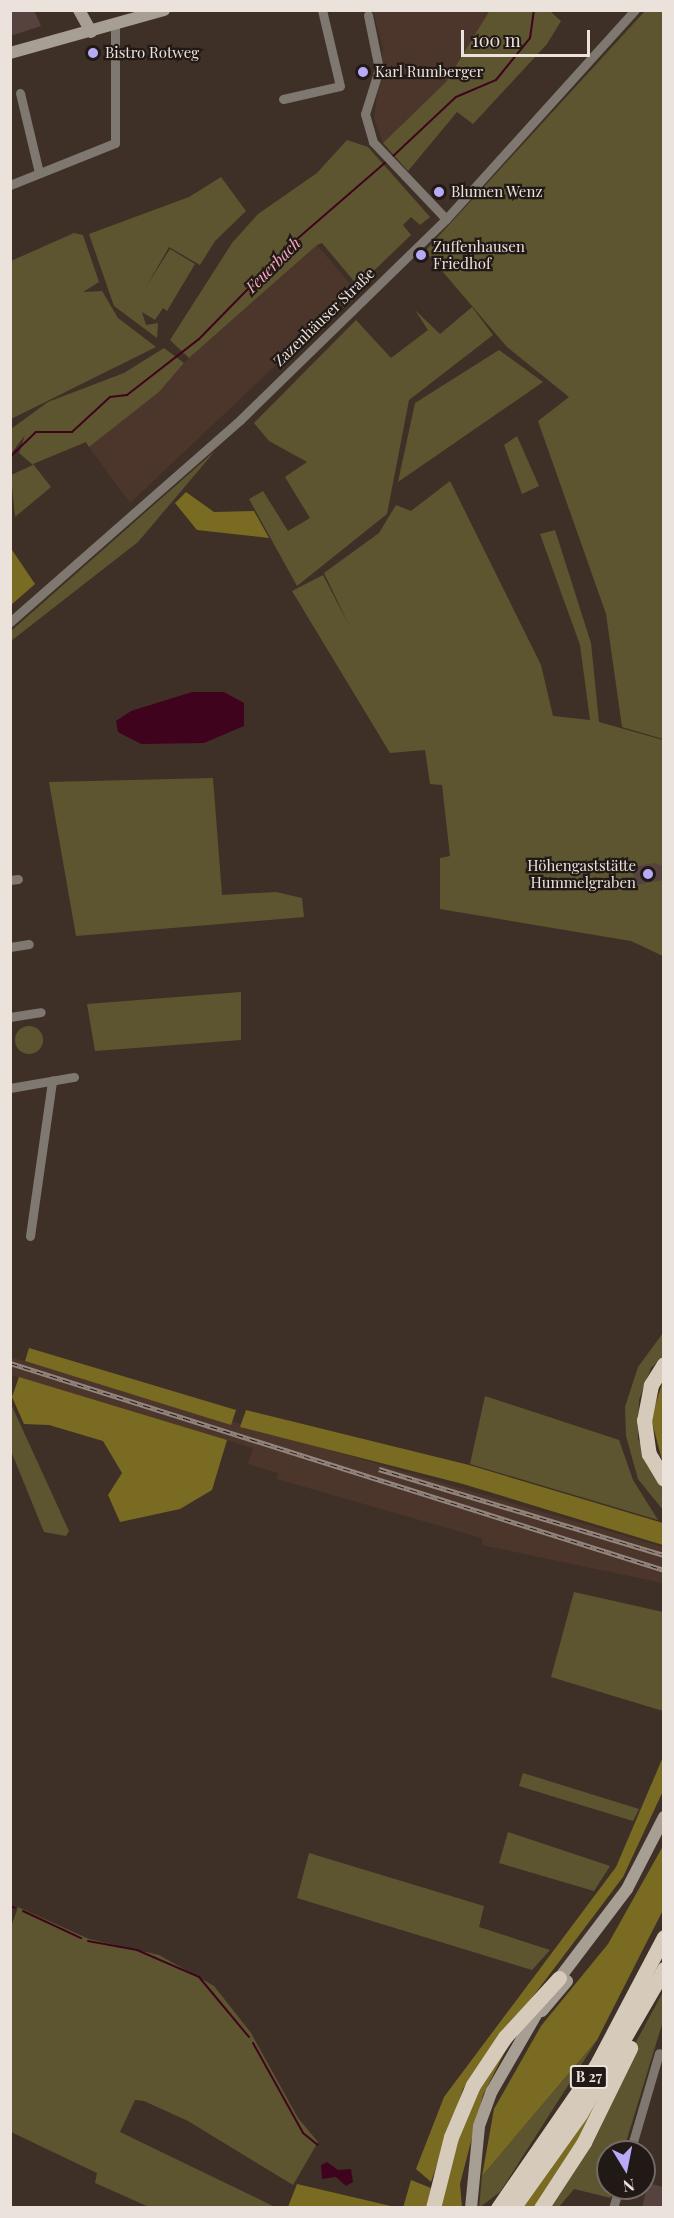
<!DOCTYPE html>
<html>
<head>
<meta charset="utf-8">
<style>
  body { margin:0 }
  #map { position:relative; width:674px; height:2218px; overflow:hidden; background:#3f3027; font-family:"Playfair Display",serif }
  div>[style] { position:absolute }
  .built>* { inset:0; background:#4c362b }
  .green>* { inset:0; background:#5d552f }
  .round { border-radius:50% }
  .forest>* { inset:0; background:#7a6b23 }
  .water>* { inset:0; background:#40031d }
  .stream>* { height:2px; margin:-1px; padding:0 1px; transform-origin:1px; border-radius:1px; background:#40031d }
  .building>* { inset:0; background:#564340 }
  .minor>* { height:9px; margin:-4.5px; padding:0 4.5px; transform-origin:4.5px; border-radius:4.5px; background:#7e7871 }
  .secondary>* { height:12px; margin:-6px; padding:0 6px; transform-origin:6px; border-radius:6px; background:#a79e94 }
  .trunk>* { height:15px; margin:-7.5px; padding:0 7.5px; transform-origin:7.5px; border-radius:7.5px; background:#d6caba }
  .rail>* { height:4.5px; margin-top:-2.25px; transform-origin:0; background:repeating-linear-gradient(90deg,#211916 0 7px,#92867e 0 14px); box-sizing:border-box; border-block:2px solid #92867e }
  .dots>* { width:16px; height:16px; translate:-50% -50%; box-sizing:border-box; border:3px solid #211916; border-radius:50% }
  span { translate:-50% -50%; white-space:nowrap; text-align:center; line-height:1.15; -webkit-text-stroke:4.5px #211916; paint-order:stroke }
  .shield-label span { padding:2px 4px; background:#211916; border:2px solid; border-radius:4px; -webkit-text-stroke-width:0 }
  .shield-label { font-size:14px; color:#ece2dc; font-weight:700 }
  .poi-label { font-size:15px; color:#ece2dc }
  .left { translate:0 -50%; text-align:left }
  .right { translate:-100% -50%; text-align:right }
  .street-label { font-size:15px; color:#ece2dc }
  .water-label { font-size:16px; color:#f8a8bd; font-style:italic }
  .frame { position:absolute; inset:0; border:12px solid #ece2dc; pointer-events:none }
  .north { position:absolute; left:596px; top:2140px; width:60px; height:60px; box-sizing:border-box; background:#211916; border:2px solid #726965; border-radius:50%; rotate:170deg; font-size:16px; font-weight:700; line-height:24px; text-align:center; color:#ece2dc }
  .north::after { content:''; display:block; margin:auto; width:21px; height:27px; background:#b7abf8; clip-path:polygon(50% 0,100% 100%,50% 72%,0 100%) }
  .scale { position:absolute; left:461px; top:30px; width:129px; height:27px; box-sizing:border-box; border:3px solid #ece2dc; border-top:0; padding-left:8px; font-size:18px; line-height:21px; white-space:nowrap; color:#ece2dc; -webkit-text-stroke:4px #211916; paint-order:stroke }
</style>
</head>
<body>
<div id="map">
  <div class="built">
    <div style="clip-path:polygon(373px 11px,490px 11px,446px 82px,383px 143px,374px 118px,383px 49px)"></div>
    <div style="clip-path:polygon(317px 245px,355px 290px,130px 503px,89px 447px,159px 392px,189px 358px)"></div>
    <div style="clip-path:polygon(10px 1357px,663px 1547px,663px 1583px,482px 1545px,482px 1538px,277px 1479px,278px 1473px,248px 1464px,253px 1448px,11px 1375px)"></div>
  </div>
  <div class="green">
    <div style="clip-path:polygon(490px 10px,550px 11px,561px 21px,547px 44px,473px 124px,457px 112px,408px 171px,383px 143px,446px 82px)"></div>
    <div style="clip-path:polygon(645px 11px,664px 11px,663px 739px,622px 727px,606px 614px,538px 421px,569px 397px,507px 347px,425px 251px)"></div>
    <div style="clip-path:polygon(347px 140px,368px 147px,430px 217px,420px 225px,411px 217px,403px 225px,411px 235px,358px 286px,322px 243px,317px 245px,189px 358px,170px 340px,232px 243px,258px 214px,317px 173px)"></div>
    <div style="clip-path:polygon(221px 177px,246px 211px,215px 241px,200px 265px,169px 247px,146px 287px,170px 249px,195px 264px,167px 311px,163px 308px,155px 320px,142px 312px,146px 325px,158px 323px,157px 338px,114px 306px,89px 234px,189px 197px)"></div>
    <div style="clip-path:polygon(74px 233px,83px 235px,99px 282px,83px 292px,102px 291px,118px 318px,156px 347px,11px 419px,11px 261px)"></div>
    <div style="clip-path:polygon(472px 307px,493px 335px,409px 400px,387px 514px,297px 586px,249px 499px,263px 491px,288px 531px,310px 518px,285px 477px,307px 462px,269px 441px,254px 423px,356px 320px,391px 358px,428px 330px,415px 310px,440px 334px)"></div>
    <div style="clip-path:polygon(164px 348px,184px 363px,159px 392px,89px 447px,86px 442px,33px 464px,51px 487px,15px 517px,11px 475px,33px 465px,19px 453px,25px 435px,11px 454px,11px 429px,48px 402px,124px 373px)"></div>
    <div style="clip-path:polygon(499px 350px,543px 382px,398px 482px,415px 403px)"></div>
    <div style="clip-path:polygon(517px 436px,539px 486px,522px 494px,504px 445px)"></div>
    <div style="clip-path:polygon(215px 451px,138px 542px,11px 641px,11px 631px)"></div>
    <div style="clip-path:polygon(450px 481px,541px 665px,553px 716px,590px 720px,580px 645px,540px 534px,555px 530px,591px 643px,599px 722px,663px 740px,663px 956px,631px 941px,440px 909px,440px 858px,450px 856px,442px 785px,430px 784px,425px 750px,390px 753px,292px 591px,323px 575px,350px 627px,324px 573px,379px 533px,396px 505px,411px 511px)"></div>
    <div style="clip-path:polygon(213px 778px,222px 895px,276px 892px,302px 898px,304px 917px,76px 936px,49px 782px)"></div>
    <div style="clip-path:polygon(241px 992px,241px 1040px,95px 1051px,87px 1004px)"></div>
    <div class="round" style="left:15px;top:1026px;width:28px;height:28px"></div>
    <div style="clip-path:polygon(663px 1333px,663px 1356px,651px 1368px,639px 1400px,638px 1439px,663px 1487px,663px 1510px,638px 1479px,626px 1436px,625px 1407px,638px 1367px)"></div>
    <div style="clip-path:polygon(485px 1396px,619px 1440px,633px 1480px,658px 1520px,470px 1464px)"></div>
    <div style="clip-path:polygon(11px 1404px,69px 1531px,66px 1536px,44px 1532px,11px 1451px)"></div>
    <div style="clip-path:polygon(574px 1592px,663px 1612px,663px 1711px,551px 1677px)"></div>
    <div style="clip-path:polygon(523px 1773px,639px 1809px,633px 1821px,519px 1786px)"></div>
    <div style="clip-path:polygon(508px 1832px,610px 1866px,594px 1891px,499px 1863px)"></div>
    <div style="clip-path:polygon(309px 1853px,484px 1906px,479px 1927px,550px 1950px,532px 1970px,297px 1898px)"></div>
    <div style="clip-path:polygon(18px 1907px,89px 1939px,159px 1955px,214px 1986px,251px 2033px,298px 2118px,318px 2142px,293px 2185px,188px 2121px,144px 2101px,135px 2100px,120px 2132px,275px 2207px,149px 2207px,95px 2183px,97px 2173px,11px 2132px,10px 1930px)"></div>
    <div style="clip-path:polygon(663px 1992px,663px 2021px,623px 2152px,608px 2152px,611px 2198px,574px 2189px,559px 2207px,546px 2208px)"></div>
    <div style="clip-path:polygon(597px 2040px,500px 2192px,479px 2208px,482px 2176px)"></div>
  </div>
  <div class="forest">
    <div style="clip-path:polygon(186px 492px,214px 512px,254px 511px,269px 538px,197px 530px,175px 503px)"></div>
    <div style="clip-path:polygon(10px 547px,35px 584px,11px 605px,10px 604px)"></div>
    <div style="clip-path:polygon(29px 1348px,236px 1410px,231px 1425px,25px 1361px)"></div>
    <div style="clip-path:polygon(19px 1377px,227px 1440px,212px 1490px,180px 1509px,120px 1522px,108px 1495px,122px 1473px,103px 1441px,49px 1425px,24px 1424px,12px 1397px)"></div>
    <div style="clip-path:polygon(663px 1381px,663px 1464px,651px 1418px)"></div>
    <div style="clip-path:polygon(246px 1410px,469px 1465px,663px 1523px,663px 1545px,463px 1484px,240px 1427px)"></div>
    <div style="clip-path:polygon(663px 1757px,663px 1791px,623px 1877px,463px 2089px,431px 2182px,416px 2169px,444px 2097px,616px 1867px)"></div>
    <div style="clip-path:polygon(663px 1846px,663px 1910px,597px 2040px,482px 2176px,494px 2109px,541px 2026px,608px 1944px)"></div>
    <div style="clip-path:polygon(518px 2026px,483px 2095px,460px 2184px,462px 2207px,436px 2208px,473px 2094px)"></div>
    <div style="clip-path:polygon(612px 2074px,590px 2121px,534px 2207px,519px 2208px)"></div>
    <div style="clip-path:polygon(411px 2180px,431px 2188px,427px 2207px,403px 2208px)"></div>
    <div style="clip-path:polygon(297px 2184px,395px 2207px,288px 2207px)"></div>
  </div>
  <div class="water">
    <div style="clip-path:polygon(192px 692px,224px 692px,244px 703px,244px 726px,204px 743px,141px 744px,118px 732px,116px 721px,131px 711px)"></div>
    <div style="clip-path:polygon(327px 2162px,338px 2170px,351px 2169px,353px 2182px,346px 2186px,336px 2177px,322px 2179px,321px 2165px)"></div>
  </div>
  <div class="stream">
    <div style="left:391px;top:158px;width:89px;rotate:-43.2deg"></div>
    <div style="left:456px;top:97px;width:43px;rotate:-23deg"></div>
    <div style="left:496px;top:80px;width:54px;rotate:-51deg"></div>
    <div style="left:530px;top:38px;width:28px;rotate:-82deg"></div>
    <div style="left:10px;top:457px;width:36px;rotate:-44deg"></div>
    <div style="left:36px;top:432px;width:36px"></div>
    <div style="left:72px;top:432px;width:52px;rotate:-42.6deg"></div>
    <div style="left:110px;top:397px;width:17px;rotate:-7deg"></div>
    <div style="left:127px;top:395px;width:91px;rotate:-37.9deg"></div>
    <div style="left:199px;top:339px;width:140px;rotate:-45.6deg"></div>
    <div style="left:297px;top:239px;width:118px;rotate:-40.9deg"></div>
    <div style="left:10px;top:1906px;width:5px;rotate:22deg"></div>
    <div style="left:23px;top:1911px;width:64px;rotate:25deg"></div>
    <div style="left:88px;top:1941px;width:50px;rotate:10.4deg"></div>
    <div style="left:137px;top:1950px;width:68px;rotate:23.5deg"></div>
    <div style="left:199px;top:1977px;width:78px;rotate:50.2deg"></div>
    <div style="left:253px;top:2043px;width:103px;rotate:60.9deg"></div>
    <div style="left:303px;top:2133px;width:19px;rotate:39deg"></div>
  </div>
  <div class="building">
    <div style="clip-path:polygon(10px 10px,34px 10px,41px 26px,10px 36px)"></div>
    <div style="clip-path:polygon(655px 863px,663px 866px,663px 880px,636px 885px,632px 867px)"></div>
    <div style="clip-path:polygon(648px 2183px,663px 2187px,663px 2208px,642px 2208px)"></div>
  </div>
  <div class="minor">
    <div style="left:368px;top:15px;width:55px;rotate:78.5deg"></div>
    <div style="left:379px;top:69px;width:47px;rotate:107.3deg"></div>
    <div style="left:365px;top:114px;width:29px;rotate:74deg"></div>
    <div style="left:373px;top:142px;width:106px;rotate:46.5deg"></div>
    <div style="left:20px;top:93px;width:82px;rotate:76.6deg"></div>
    <div style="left:283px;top:99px;width:58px;rotate:-12.8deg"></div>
    <div style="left:340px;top:86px;width:78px;rotate:-103.3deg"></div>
    <div style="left:10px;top:185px;width:113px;rotate:-21.8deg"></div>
    <div style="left:115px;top:143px;width:118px;rotate:-90deg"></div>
    <div style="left:10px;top:622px;width:306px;rotate:-41.3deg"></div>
    <div style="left:240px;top:420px;width:288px;rotate:-44.3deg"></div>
    <div style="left:446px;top:219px;width:282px;rotate:-47.9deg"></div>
    <div style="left:10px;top:880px;width:8px;rotate:-7deg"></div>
    <div style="left:10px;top:947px;width:19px;rotate:-9deg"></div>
    <div style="left:10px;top:1017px;width:31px;rotate:-9deg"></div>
    <div style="left:10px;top:1088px;width:65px;rotate:-9.8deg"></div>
    <div style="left:30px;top:1236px;width:157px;rotate:-81.9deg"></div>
    <div style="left:630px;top:2152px;width:103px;rotate:-73.7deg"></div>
    <div style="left:613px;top:2208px;width:21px;rotate:-73deg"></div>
  </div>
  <div class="secondary">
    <div style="left:79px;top:10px;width:25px;rotate:61deg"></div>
    <div style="left:10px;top:53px;width:160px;rotate:-15.6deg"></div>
    <div style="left:555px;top:1984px;width:119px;rotate:-52.8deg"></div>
    <div style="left:627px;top:1889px;width:81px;rotate:-62.8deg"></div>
    <div style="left:542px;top:2011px;width:39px;rotate:-50deg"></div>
    <div style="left:471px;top:2208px;width:82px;rotate:-84.4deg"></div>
    <div style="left:479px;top:2126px;width:37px;rotate:-70deg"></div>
    <div style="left:492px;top:2091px;width:104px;rotate:-60deg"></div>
  </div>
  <div class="trunk">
    <div style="left:664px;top:1364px;width:25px;rotate:122deg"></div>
    <div style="left:651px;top:1385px;width:36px;rotate:101deg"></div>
    <div style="left:644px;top:1420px;width:34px;rotate:82deg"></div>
    <div style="left:649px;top:1454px;width:29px;rotate:59deg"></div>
    <div style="left:433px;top:2208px;width:73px;rotate:-75.8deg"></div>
    <div style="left:451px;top:2137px;width:56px;rotate:-67.1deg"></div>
    <div style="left:473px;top:2085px;width:58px;rotate:-56.3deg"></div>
    <div style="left:505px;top:2037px;width:80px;rotate:-47.5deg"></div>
    <div style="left:498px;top:2208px;width:173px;rotate:-55.4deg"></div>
    <div style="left:596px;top:2066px;width:146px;rotate:-62.2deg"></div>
    <div style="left:513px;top:2208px;width:115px;rotate:-54.5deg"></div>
    <div style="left:580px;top:2114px;width:168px;rotate:-59.9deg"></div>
    <div style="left:541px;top:2208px;width:79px;rotate:-56.9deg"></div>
    <div style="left:584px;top:2142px;width:105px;rotate:-63.9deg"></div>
  </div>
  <div class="rail">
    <div style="left:10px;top:1363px;width:686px;rotate:17.56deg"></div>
    <div style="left:379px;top:1469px;width:298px;rotate:16.8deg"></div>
  </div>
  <div class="dots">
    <div style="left:93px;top:53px;background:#b7abf8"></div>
    <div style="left:363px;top:72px;background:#b7abf8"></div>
    <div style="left:439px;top:192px;background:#b7abf8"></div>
    <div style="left:421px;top:255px;background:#b7abf8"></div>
    <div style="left:648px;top:874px;background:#b7abf8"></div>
  </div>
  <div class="shield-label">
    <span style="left:589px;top:2077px">B 27</span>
  </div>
  <div class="poi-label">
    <span class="left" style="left:105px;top:53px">Bistro Rotweg</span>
    <span class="left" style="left:375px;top:72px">Karl Rumberger</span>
    <span class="left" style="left:451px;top:192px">Blumen Wenz</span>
    <span class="left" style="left:433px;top:255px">Zuffenhausen<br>Friedhof</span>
    <span class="right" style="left:636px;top:874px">Höhengaststätte<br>Hummelgraben</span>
  </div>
  <div class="street-label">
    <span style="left:324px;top:317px;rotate:-44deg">Zazenhäuser Straße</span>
  </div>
  <div class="water-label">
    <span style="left:273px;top:265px;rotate:-45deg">Feuerbach</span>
  </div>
  <div class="frame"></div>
  <div class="north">N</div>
  <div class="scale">100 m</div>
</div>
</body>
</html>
